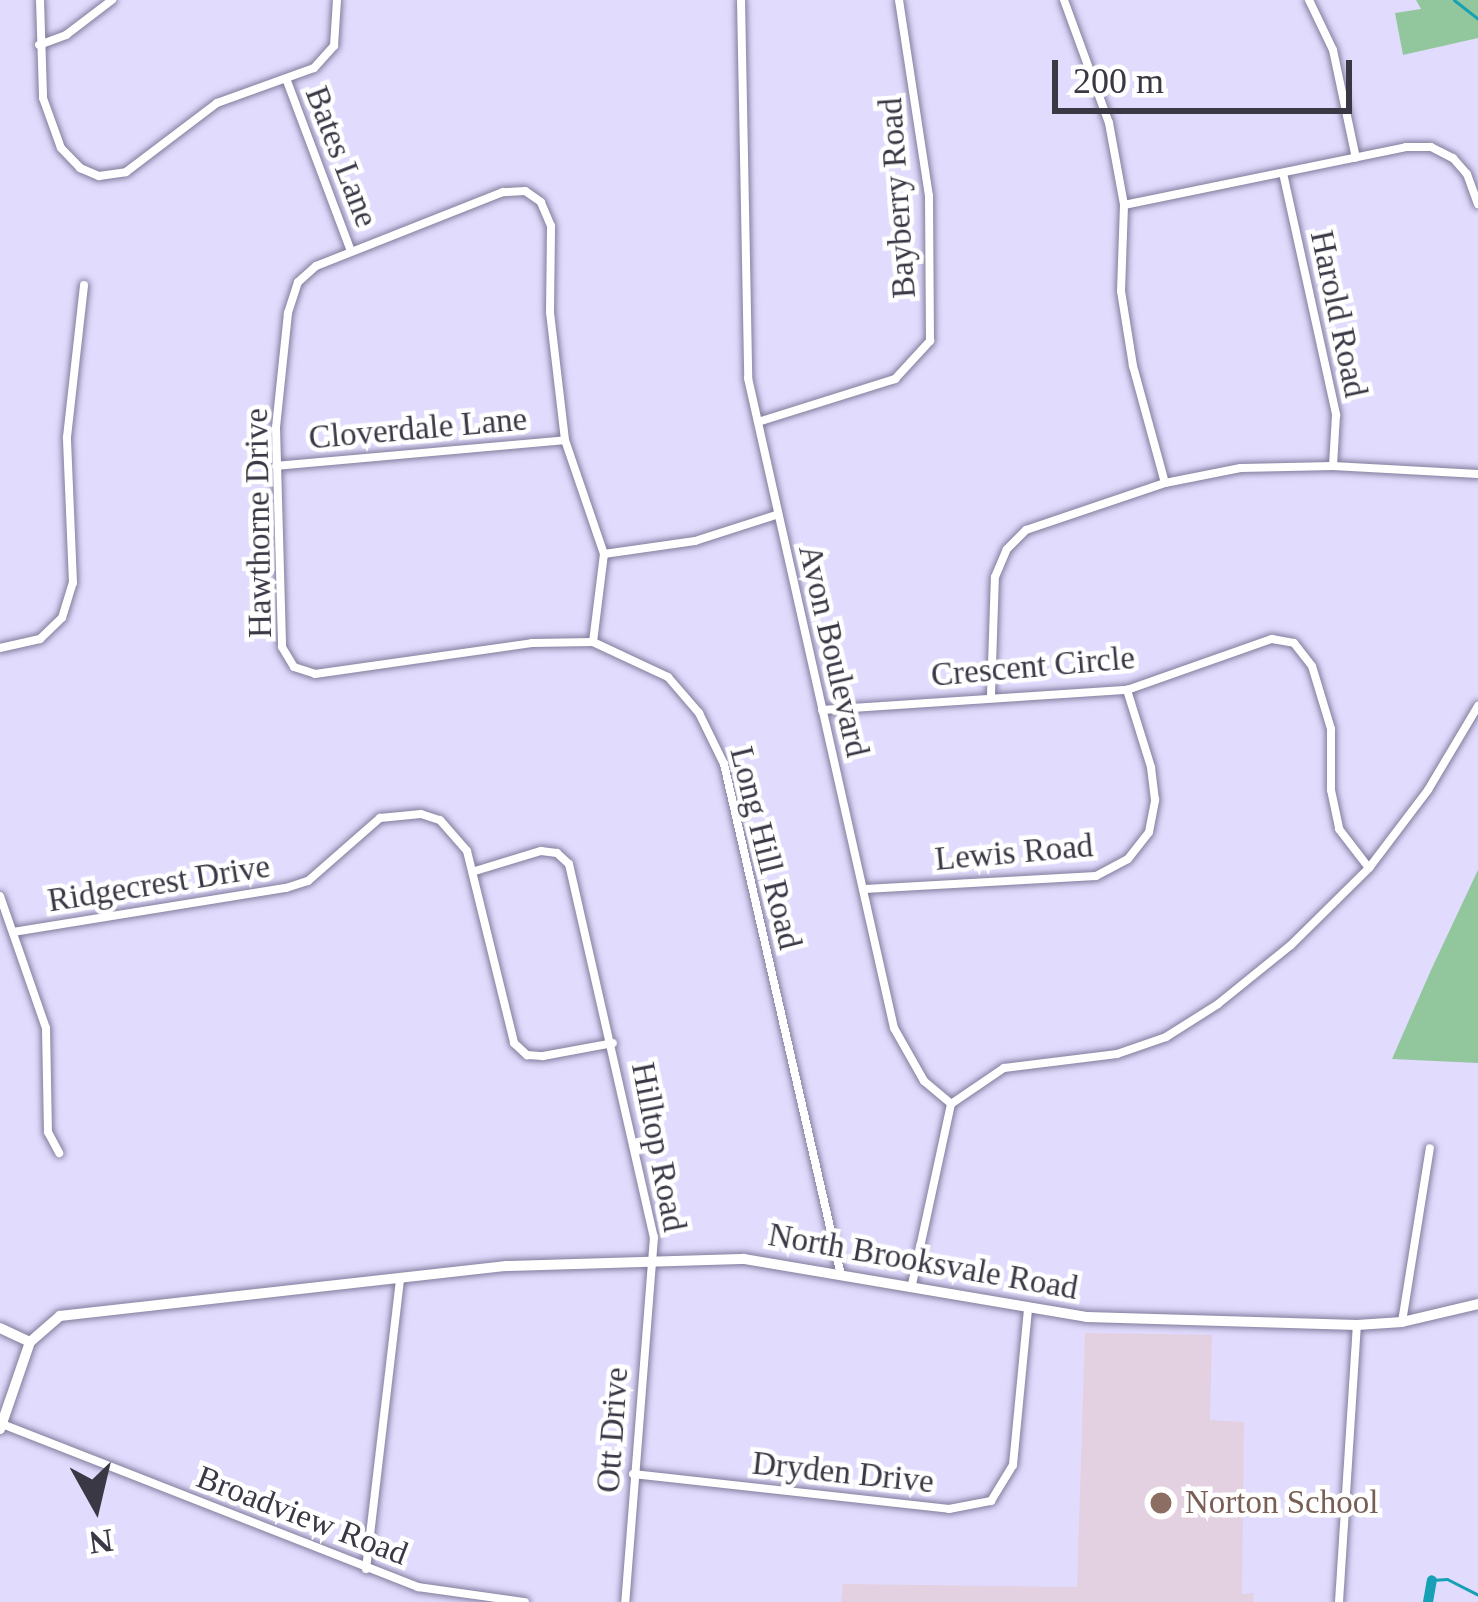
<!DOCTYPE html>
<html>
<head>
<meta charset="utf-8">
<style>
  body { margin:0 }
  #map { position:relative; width:1478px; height:1602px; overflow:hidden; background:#e1dcfe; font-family:Georgia,serif }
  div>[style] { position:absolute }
  .education>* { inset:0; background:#e3d0e0 }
  .green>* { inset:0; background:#92c69c }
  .stream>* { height:3px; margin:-1.5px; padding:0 1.5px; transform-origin:1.5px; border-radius:1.5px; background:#17a0b6 }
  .canal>* { height:10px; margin:-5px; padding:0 5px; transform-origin:5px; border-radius:5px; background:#17a0b6 }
  .roads { filter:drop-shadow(0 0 3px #827c9b) drop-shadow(0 0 3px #827c9b) }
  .street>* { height:8px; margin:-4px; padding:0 4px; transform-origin:4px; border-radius:4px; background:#fff }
  .secondary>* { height:10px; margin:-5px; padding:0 5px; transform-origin:5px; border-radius:5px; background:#fff }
  .dots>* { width:33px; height:33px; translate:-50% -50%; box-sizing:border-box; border:6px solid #fff; border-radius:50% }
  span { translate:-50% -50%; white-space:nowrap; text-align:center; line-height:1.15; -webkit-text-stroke:9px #fff; paint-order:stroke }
  .street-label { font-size:33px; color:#3a3845 }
  .education-label { font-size:33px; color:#785e54 }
  .left { translate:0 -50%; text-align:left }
  .north { position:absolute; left:36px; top:1446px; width:120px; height:120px; -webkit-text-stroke:9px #fff; paint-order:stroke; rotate:172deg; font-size:33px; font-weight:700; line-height:48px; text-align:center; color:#3a3845 }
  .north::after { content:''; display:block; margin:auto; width:42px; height:54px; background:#3a3845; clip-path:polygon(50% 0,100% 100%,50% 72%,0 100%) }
  .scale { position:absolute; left:1052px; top:60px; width:300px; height:54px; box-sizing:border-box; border:6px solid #3a3845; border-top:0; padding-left:15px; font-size:36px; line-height:42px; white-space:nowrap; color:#3a3845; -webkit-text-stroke:9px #fff; paint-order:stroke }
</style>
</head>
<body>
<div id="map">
  <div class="education">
    <div style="clip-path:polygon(1085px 1333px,1212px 1335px,1210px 1420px,1244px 1422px,1242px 1594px,1254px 1593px,1253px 1602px,841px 1602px,843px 1584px,1077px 1587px)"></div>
  </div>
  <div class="green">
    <div style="clip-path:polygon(1416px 0,1478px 0,1478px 38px,1403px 55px,1395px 13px,1421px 9px)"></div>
    <div style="clip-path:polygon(1478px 870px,1478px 1063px,1392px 1059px,1431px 970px)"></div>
  </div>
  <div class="stream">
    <div style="left:1454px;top:0;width:31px;rotate:38deg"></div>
    <div style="left:1432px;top:1580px;width:15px;rotate:-4deg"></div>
    <div style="left:1447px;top:1579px;width:35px;rotate:27deg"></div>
  </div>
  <div class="canal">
    <div style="left:1428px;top:1602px;width:22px;rotate:-80deg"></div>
  </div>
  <div class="roads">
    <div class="street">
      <div style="left:40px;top:0;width:98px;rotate:88.2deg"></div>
      <div style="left:43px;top:98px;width:53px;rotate:70.2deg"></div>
      <div style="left:61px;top:148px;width:28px;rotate:46deg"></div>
      <div style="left:80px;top:168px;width:21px;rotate:23deg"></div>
      <div style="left:99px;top:176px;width:27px;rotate:-8deg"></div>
      <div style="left:126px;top:172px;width:114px;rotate:-37.2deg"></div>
      <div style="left:217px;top:103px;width:103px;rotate:-19.8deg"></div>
      <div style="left:314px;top:68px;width:30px;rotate:-48deg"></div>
      <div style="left:334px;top:46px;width:46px;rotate:-86.3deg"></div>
      <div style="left:741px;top:0;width:378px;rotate:88.9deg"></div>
      <div style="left:748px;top:378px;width:666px;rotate:77.34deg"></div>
      <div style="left:894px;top:1028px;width:61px;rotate:60.5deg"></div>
      <div style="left:924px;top:1081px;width:35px;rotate:40deg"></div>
      <div style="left:951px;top:1104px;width:185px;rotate:102.2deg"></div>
      <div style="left:1064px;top:0;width:131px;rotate:69.9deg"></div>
      <div style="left:1109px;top:123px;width:83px;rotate:79.6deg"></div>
      <div style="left:1124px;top:205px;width:86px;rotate:92deg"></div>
      <div style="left:1121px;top:291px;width:76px;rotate:80.9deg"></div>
      <div style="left:1133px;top:366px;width:121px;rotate:74.7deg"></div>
      <div style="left:1309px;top:0;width:55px;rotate:64.4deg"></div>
      <div style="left:1333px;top:50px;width:110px;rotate:78deg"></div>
      <div style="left:39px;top:45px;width:29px;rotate:-20deg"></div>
      <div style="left:66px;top:35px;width:58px;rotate:-37.3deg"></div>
      <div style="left:287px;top:81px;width:182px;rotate:69.4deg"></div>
      <div style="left:1283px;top:173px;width:248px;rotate:77.6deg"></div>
      <div style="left:1336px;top:415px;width:51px;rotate:93.4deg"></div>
      <div style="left:1124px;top:205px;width:288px;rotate:-11.6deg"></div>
      <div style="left:1406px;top:147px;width:25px"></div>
      <div style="left:1431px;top:147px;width:25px;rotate:27deg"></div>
      <div style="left:1453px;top:158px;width:21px;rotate:49deg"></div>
      <div style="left:1467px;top:174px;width:32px;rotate:70deg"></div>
      <div style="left:758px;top:422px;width:144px;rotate:-17.4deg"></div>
      <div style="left:895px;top:379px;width:52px;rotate:-47.4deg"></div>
      <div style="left:930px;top:341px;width:145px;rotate:-90.4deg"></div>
      <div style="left:929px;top:196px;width:198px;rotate:-98.7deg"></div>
      <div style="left:276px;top:466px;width:290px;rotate:-5.1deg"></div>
      <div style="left:604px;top:554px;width:92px;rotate:-8.1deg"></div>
      <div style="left:695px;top:541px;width:85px;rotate:-17.8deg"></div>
      <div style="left:593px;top:642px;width:89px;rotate:-82.9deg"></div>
      <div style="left:604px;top:554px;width:120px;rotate:-108.9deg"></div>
      <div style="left:565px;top:440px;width:129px;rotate:-96.7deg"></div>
      <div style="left:550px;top:312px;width:86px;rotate:-89.3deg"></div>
      <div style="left:551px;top:226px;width:26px;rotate:-113deg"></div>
      <div style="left:541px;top:202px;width:19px;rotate:-145deg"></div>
      <div style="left:525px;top:191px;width:22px;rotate:177deg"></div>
      <div style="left:503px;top:192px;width:201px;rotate:158.4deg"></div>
      <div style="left:316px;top:266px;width:24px;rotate:138deg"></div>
      <div style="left:298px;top:282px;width:33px;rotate:108deg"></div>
      <div style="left:288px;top:313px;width:116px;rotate:96deg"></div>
      <div style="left:276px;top:428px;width:219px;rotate:88.4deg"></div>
      <div style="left:282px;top:647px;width:23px;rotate:59deg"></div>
      <div style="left:294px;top:667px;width:22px;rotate:18deg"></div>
      <div style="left:315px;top:674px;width:219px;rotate:-8.1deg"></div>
      <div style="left:532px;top:643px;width:61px;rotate:-0.9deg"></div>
      <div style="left:593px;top:642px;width:83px;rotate:25deg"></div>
      <div style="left:668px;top:677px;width:48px;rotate:49.3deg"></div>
      <div style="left:699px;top:713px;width:57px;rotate:63.9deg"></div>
      <div style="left:724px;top:764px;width:520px;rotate:77.11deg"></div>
      <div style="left:0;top:648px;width:41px;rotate:-12.7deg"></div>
      <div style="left:40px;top:639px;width:30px;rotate:-44deg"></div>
      <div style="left:62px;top:618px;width:37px;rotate:-73deg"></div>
      <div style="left:73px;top:583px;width:146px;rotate:-92.4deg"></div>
      <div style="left:67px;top:437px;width:153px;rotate:-83.6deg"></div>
      <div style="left:991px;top:695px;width:118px;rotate:-88.1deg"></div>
      <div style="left:995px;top:577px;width:30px;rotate:-67deg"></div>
      <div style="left:1007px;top:549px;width:27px;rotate:-45deg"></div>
      <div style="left:1026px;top:530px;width:147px;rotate:-18.7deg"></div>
      <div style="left:1165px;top:483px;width:77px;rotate:-11.2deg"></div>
      <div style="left:1241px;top:468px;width:92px;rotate:-1.2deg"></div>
      <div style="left:1333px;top:466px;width:145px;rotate:3.2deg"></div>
      <div style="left:822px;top:710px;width:306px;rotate:-3.8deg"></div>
      <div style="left:1127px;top:690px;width:154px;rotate:-19.4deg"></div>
      <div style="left:1272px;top:639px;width:22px;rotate:10deg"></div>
      <div style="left:1294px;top:643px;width:29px;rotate:52deg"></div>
      <div style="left:1312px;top:666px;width:66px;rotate:73.2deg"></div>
      <div style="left:1331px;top:729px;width:61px;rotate:90deg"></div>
      <div style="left:1331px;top:790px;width:40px;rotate:78deg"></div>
      <div style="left:1339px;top:829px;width:49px;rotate:52.4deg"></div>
      <div style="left:475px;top:871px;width:69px;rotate:-16.9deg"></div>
      <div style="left:541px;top:851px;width:16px;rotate:7deg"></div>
      <div style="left:557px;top:853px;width:16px;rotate:43deg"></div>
      <div style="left:569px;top:864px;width:383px;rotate:77.2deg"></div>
      <div style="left:654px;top:1237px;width:366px;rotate:94.5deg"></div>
      <div style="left:865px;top:889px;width:231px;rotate:-3.2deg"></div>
      <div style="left:1096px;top:876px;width:36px;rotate:-28deg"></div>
      <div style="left:1128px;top:859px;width:34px;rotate:-52deg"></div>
      <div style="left:1149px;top:832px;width:33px;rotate:-79deg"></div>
      <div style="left:1155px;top:800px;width:33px;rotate:-97deg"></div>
      <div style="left:1151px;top:767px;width:81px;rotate:-107.3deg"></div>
      <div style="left:0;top:896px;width:140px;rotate:70.8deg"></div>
      <div style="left:46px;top:1028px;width:104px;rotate:88.9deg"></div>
      <div style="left:48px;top:1132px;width:24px;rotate:62deg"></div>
      <div style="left:13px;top:932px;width:277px;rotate:-9.2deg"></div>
      <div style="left:286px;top:888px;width:23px;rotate:-18deg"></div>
      <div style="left:308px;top:881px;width:96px;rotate:-41.2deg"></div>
      <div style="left:380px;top:818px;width:41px;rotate:-5.6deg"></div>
      <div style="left:421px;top:814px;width:20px;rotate:18deg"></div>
      <div style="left:440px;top:820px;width:41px;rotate:48.9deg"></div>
      <div style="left:467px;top:851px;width:198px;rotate:76.2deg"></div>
      <div style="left:514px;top:1043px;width:18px;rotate:43deg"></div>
      <div style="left:527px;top:1055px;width:16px;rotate:4deg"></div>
      <div style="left:543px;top:1056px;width:71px;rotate:-10.5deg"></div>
      <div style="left:951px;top:1104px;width:64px;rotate:-34.2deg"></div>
      <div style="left:1004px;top:1068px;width:114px;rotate:-7.1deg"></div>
      <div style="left:1117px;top:1054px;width:52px;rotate:-19.1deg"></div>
      <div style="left:1166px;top:1037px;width:62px;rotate:-32.4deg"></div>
      <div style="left:1218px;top:1004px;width:94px;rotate:-38.9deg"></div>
      <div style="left:1291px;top:945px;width:110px;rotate:-44.6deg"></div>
      <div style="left:1369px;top:868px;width:98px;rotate:-52.9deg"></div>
      <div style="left:1428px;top:790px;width:98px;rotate:-59.2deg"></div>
      <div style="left:1402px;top:1322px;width:176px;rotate:-80.9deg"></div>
      <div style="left:2px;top:1424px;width:447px;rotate:21.4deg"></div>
      <div style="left:418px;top:1587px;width:108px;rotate:8deg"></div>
      <div style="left:633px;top:1474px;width:318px;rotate:6.3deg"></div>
      <div style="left:949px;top:1509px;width:43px;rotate:-10.8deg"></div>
      <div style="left:991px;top:1501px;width:42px;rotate:-58.6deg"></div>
      <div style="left:1013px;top:1465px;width:158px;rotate:-84.5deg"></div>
      <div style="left:366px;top:1569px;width:290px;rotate:-83.3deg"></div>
      <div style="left:1339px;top:1602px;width:278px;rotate:-86.3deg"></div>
    </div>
    <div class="secondary">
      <div style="left:0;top:1328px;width:33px;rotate:25deg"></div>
      <div style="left:0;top:1429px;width:92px;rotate:-71deg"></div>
      <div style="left:30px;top:1342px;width:40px;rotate:-41deg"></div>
      <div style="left:60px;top:1316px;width:449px;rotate:-6.4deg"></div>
      <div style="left:506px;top:1266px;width:238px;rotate:-1.7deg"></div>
      <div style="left:744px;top:1259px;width:348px;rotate:9.6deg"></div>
      <div style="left:1087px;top:1317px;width:270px;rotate:1.7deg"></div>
      <div style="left:1357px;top:1325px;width:45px;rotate:-3.8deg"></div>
      <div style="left:1402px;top:1322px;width:78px;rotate:-13.3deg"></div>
    </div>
  </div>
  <div class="dots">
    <div style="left:1161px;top:1503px;background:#8d6e63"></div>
  </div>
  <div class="street-label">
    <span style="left:341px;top:157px;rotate:69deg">Bates Lane</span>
    <span style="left:898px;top:198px;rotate:-94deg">Bayberry Road</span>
    <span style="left:1338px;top:314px;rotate:78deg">Harold Road</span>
    <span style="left:418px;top:429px;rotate:-5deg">Cloverdale Lane</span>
    <span style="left:259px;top:523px;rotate:-91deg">Hawthorne Drive</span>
    <span style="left:833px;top:651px;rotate:77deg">Avon Boulevard</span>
    <span style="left:1033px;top:667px;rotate:-5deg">Crescent Circle</span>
    <span style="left:765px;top:848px;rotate:76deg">Long Hill Road</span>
    <span style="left:1014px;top:853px;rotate:-5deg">Lewis Road</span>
    <span style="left:159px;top:884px;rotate:-9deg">Ridgecrest Drive</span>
    <span style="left:658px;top:1147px;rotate:79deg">Hilltop Road</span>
    <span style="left:923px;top:1262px;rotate:10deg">North Brooksvale Road</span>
    <span style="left:613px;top:1430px;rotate:-86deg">Ott Drive</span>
    <span style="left:843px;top:1473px;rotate:6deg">Dryden Drive</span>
    <span style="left:302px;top:1516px;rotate:21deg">Broadview Road</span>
  </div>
  <div class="education-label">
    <span class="left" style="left:1185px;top:1503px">Norton School</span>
  </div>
  <div class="north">N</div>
  <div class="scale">200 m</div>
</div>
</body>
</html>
